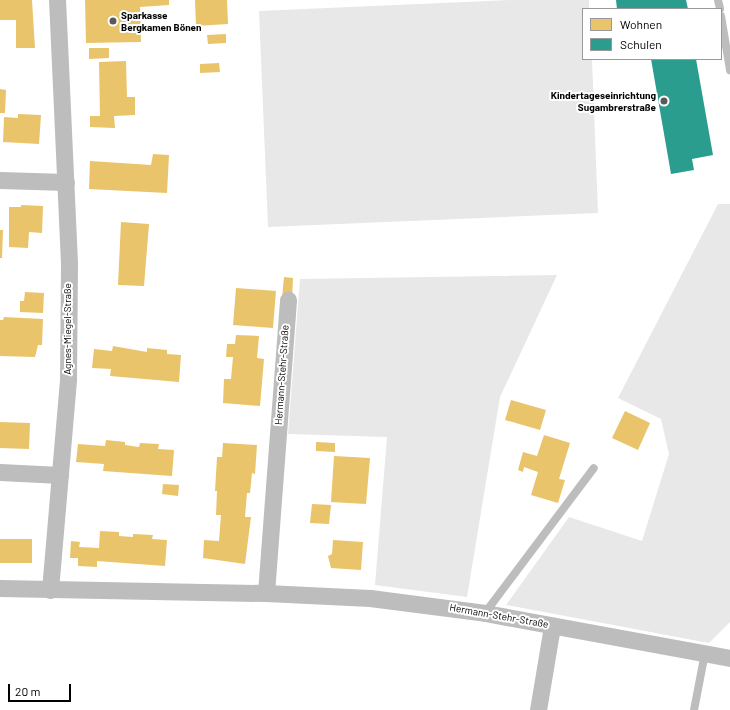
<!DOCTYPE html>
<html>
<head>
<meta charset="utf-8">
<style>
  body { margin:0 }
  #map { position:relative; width:730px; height:710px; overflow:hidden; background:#fff; font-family:Barlow,sans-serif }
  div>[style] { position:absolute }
  .green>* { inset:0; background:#e8e8e8 }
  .homes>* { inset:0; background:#e9c46a }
  .schools>* { inset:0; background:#2a9d8f }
  .service>* { height:8px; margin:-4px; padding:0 4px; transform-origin:4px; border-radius:4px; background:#bdbdbd }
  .minor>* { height:17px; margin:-8.5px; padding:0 8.5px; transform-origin:8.5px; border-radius:8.5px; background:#bdbdbd }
  .dots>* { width:11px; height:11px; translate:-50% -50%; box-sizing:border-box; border:2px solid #fff; border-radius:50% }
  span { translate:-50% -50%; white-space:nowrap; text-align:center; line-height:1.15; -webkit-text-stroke:4px #fff; paint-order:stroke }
  .poi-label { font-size:10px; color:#000; font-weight:700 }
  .left { translate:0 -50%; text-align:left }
  .right { translate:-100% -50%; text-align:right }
  .street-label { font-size:10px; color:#000 }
  .legend { position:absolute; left:582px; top:8px; width:140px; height:52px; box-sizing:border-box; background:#fff; border:1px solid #999; margin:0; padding:5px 7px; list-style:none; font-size:12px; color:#000 }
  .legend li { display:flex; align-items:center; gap:8px; height:20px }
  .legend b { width:20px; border:1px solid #999 }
  .scale { position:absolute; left:8px; top:684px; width:63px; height:18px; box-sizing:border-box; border:2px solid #000; border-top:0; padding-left:5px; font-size:12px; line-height:14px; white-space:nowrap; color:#000; -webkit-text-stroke:3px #fff; paint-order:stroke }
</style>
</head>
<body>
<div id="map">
  <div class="green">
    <div style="clip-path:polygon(511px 0,589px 0,589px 9px,583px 9px,583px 59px,592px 59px,598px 213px,268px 227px,259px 11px)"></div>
    <div style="clip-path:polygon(718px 204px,730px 204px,730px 622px,709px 643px,506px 605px,569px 517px,642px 541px,669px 454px,661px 419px,618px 398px)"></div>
    <div style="clip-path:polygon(557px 275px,500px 397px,467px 597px,375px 585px,387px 437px,288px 434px,300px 279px)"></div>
  </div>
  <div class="homes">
    <div style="clip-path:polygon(0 0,32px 0,35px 48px,16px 48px,16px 20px,0 20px)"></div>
    <div style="clip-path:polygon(85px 0,169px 0,169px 5px,140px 7px,141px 42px,86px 43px)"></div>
    <div style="clip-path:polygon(195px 0,227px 0,228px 24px,196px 26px)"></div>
    <div style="clip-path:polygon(226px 34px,226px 43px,208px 44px,207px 35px)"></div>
    <div style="clip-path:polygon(89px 48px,109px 48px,109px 58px,89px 59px)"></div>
    <div style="clip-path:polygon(126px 61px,127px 97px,135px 97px,135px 115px,114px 116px,115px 128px,90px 127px,90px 116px,100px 116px,99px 62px)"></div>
    <div style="clip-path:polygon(219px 63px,220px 72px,200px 73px,200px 64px)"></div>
    <div style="clip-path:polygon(0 89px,6px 90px,5px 113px,0 113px)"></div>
    <div style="clip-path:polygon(18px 114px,41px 115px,39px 144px,3px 142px,4px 117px,18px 118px)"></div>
    <div style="clip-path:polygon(153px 154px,169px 155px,167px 193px,89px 189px,90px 161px,151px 165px)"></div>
    <div style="clip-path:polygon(21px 205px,43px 206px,42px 233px,29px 232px,28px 248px,9px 247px,9px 207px,21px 207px)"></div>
    <div style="clip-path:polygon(121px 222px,149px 224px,144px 286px,118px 285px)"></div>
    <div style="clip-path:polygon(0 230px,3px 230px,2px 258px,0 258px)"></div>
    <div style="clip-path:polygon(284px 277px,293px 278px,292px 299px,282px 298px)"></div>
    <div style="clip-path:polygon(236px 288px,276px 291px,273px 328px,233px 325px)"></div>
    <div style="clip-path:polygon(25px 292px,44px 293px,43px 313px,20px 312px,20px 301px,24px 301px)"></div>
    <div style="clip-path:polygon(4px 317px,43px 319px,42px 345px,38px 345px,35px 357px,0 356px,0 320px,3px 320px)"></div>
    <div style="clip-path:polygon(236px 335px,259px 336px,257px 358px,264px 359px,260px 406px,223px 403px,224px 379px,231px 379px,233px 357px,226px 357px,227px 344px,235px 344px)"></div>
    <div style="clip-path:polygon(113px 346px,147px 352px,147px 348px,167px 350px,167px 354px,181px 355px,179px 382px,110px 376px,111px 369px,92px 368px,94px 349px,112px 351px)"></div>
    <div style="clip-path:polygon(511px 400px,546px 410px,540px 430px,505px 420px)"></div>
    <div style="clip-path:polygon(625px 411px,650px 423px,638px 450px,612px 438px)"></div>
    <div style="clip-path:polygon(0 422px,30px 423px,29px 449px,0 448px)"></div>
    <div style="clip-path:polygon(544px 435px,570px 443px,559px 479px,565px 480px,558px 503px,531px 495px,538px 472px,524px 467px,523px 472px,518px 470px,523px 452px,537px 456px)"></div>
    <div style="clip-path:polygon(106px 440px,125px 442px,125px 445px,139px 447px,140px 443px,159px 444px,158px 449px,174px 450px,172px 476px,103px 471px,104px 464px,76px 462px,78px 444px,105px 446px)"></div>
    <div style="clip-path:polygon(316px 442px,335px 443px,335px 452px,316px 451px)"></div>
    <div style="clip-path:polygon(223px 443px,257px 445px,255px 474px,252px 473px,250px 493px,247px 493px,245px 517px,251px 517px,245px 564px,203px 558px,204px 540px,219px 541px,221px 515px,216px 515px,217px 491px,215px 491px,217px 457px,222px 457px)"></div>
    <div style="clip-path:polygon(334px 456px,370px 458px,366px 504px,331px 502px)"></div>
    <div style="clip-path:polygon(163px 484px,179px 485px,178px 496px,162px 494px)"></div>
    <div style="clip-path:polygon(312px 504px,331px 505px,329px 524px,310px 523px)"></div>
    <div style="clip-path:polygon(100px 531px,119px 532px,119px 536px,133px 537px,133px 534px,153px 535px,152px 539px,167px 540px,165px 566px,97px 561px,97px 567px,78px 566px,78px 558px,70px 558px,71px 541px,80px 542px,79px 547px,99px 548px)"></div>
    <div style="clip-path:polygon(0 539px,32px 539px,32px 563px,0 563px)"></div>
    <div style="clip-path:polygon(333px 540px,363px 542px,361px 570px,331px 568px,328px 556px,332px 554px)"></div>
  </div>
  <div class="schools">
    <div style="clip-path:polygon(616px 0,686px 0,688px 9px,617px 9px)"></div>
    <div style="clip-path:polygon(651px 59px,696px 59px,713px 155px,692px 159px,694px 170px,671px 174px)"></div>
  </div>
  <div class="service">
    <div style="left:718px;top:0;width:9px;rotate:77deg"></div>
    <div style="left:721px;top:16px;width:55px;rotate:80.5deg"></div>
    <div style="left:485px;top:613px;width:181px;rotate:-53.1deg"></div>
    <div style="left:694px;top:710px;width:58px;rotate:-79.1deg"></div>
  </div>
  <div class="minor">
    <div style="left:0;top:180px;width:66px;rotate:1.7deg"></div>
    <div style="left:0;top:472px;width:60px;rotate:2.9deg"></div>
    <div style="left:0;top:588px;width:266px;rotate:1.1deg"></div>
    <div style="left:266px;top:593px;width:104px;rotate:2.8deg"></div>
    <div style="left:370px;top:598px;width:116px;rotate:7.4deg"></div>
    <div style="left:485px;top:613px;width:249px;rotate:10.4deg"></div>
    <div style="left:50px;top:590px;width:212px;rotate:-85.1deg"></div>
    <div style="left:68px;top:379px;width:116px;rotate:-89.5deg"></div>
    <div style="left:69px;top:263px;width:263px;rotate:-92.6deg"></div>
    <div style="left:266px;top:593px;width:294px;rotate:-85.7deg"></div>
    <div style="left:538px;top:710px;width:85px;rotate:-80.5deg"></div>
  </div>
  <div class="dots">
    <div style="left:113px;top:21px;background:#595959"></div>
    <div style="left:664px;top:101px;background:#595959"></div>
  </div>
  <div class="poi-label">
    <span class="left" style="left:121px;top:21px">Sparkasse<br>Bergkamen Bönen</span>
    <span class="right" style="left:656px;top:101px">Kindertageseinrichtung<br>Sugambrerstraße</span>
  </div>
  <div class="street-label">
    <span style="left:68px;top:329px;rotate:-90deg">Agnes-Miegel-Straße</span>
    <span style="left:282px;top:375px;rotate:-86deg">Hermann-Stehr-Straße</span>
    <span style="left:499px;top:616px;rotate:10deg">Hermann-Stehr-Straße</span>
  </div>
  <ul class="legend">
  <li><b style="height:11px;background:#e9c46a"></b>Wohnen</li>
  <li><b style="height:11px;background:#2a9d8f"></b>Schulen</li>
  </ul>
  <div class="scale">20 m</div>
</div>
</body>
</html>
